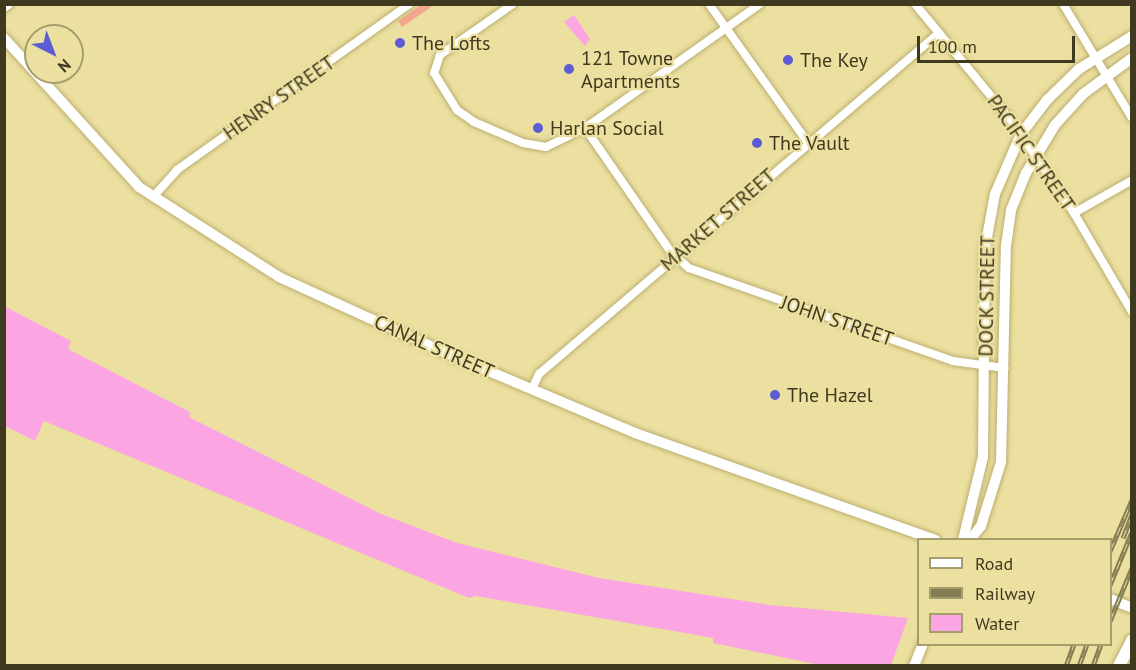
<!DOCTYPE html>
<html>
<head>
<meta charset="utf-8">
<style>
  body { margin:0 }
  #map { position:relative; width:1136px; height:670px; overflow:hidden; background:#ece0a0; font-family:"PT Sans",sans-serif }
  div>[style] { position:absolute }
  .green>* { inset:0; background:#f3a68e }
  .water>* { inset:0; background:#fba6e2 }
  .roads { filter:drop-shadow(0 0 2px #bbaf71) drop-shadow(0 0 2px #bbaf71) }
  .minor>* { height:8px; margin:-4px; padding:0 4px; transform-origin:4px; border-radius:4px; background:#fff }
  .tertiary>* { height:10px; margin:-5px; padding:0 5px; transform-origin:5px; border-radius:5px; background:#fff }
  .secondary>* { height:12px; margin:-6px; padding:0 6px; transform-origin:6px; border-radius:6px; background:#fff }
  .rail>* { height:5px; margin-top:-2.5px; transform-origin:0; background:repeating-linear-gradient(90deg,#ece0a0 0 9px,#847c53 0 18px); box-sizing:border-box; border-block:2px solid #847c53 }
  .dots>* { width:16px; height:16px; translate:-50% -50%; box-sizing:border-box; border:3px solid #ece0a0; border-radius:50% }
  span { translate:-50% -50%; white-space:nowrap; text-align:center; line-height:1.15; -webkit-text-stroke:4.5px #ece0a0; paint-order:stroke }
  .poi-label { font-size:20px; color:#3e391f }
  .left { translate:0 -50%; text-align:left }
  .street-label { font-size:20px; color:#3e391f }
  .frame { position:absolute; inset:0; border:6px solid #3e391f; pointer-events:none }
  .legend { position:absolute; left:917px; top:538px; width:195px; height:108px; box-sizing:border-box; background:#ece0a0; border:2px solid #a69d6c; margin:0; padding:8px 10px; list-style:none; font-size:18px; color:#3e391f }
  .legend li { display:flex; align-items:center; gap:12px; height:30px }
  .legend b { width:30px; border:2px solid #a69d6c }
  .north { position:absolute; left:24px; top:24px; width:60px; height:60px; box-sizing:border-box; background:#ece0a0; border:2px solid #a69d6c; border-radius:50%; rotate:138deg; font-size:16px; font-weight:700; line-height:24px; text-align:center; color:#3e391f }
  .north::after { content:''; display:block; margin:auto; width:21px; height:27px; background:#5c5cd4; clip-path:polygon(50% 0,100% 100%,50% 72%,0 100%) }
  .scale { position:absolute; left:917px; top:36px; width:158px; height:27px; box-sizing:border-box; border:3px solid #3e391f; border-top:0; padding-left:8px; font-size:18px; line-height:21px; white-space:nowrap; color:#3e391f; -webkit-text-stroke:4px #ece0a0; paint-order:stroke }
</style>
</head>
<body>
<div id="map">
  <div class="green">
    <div style="clip-path:polygon(422px 4px,434px 5px,402px 27px,398px 21px)"></div>
  </div>
  <div class="water">
    <div style="clip-path:polygon(574px 15px,590px 39px,585px 46px,564px 22px)"></div>
    <div style="clip-path:polygon(4px 306px,71px 341px,68px 349px,190px 412px,189px 417px,379px 513px,457px 543px,599px 578px,770px 605px,908px 618px,891px 665px,820px 665px,713px 643px,713px 638px,476px 596px,469px 598px,44px 421px,35px 441px,5px 426px)"></div>
  </div>
  <div class="roads">
    <div class="minor">
      <div style="left:513px;top:4px;width:89px;rotate:145.1deg"></div>
      <div style="left:440px;top:55px;width:19px;rotate:108deg"></div>
      <div style="left:434px;top:73px;width:44px;rotate:58.1deg"></div>
      <div style="left:457px;top:110px;width:21px;rotate:35deg"></div>
      <div style="left:474px;top:122px;width:53px;rotate:23.2deg"></div>
      <div style="left:523px;top:143px;width:23px;rotate:10deg"></div>
      <div style="left:546px;top:147px;width:43px;rotate:-26deg"></div>
      <div style="left:585px;top:128px;width:214px;rotate:-35.3deg"></div>
      <div style="left:709px;top:4px;width:171px;rotate:54.5deg"></div>
      <div style="left:915px;top:4px;width:154px;rotate:50.5deg"></div>
      <div style="left:1013px;top:123px;width:109px;rotate:55.9deg"></div>
      <div style="left:1074px;top:213px;width:115px;rotate:59.6deg"></div>
      <div style="left:1063px;top:4px;width:133px;rotate:58.8deg"></div>
      <div style="left:585px;top:128px;width:151px;rotate:55.3deg"></div>
      <div style="left:671px;top:252px;width:24px;rotate:42deg"></div>
      <div style="left:689px;top:268px;width:280px;rotate:19.4deg"></div>
      <div style="left:953px;top:361px;width:52px;rotate:7.7deg"></div>
      <div style="left:153px;top:197px;width:36px;rotate:-48deg"></div>
      <div style="left:177px;top:170px;width:286px;rotate:-35.5deg"></div>
      <div style="left:1074px;top:213px;width:67px;rotate:-29.6deg"></div>
      <div style="left:532px;top:389px;width:17px;rotate:-65deg"></div>
      <div style="left:539px;top:374px;width:526px;rotate:-40.45deg"></div>
    </div>
    <div class="tertiary">
      <div style="left:4px;top:7px;width:5px;rotate:-37deg"></div>
      <div style="left:4px;top:38px;width:201px;rotate:47.8deg"></div>
      <div style="left:139px;top:187px;width:166px;rotate:32.7deg"></div>
      <div style="left:279px;top:277px;width:174px;rotate:24.5deg"></div>
      <div style="left:437px;top:349px;width:215px;rotate:23deg"></div>
      <div style="left:635px;top:433px;width:319px;rotate:19.6deg"></div>
      <div style="left:963px;top:540px;width:85px;rotate:-76.5deg"></div>
      <div style="left:983px;top:457px;width:209px;rotate:-89.5deg"></div>
      <div style="left:985px;top:248px;width:55px;rotate:-79.5deg"></div>
      <div style="left:995px;top:194px;width:65px;rotate:-66.6deg"></div>
      <div style="left:1021px;top:134px;width:43px;rotate:-52.6deg"></div>
      <div style="left:1047px;top:100px;width:45px;rotate:-44.1deg"></div>
      <div style="left:1079px;top:69px;width:62px;rotate:-31.9deg"></div>
      <div style="left:970px;top:540px;width:18px;rotate:-52deg"></div>
      <div style="left:981px;top:526px;width:67px;rotate:-72.6deg"></div>
      <div style="left:1001px;top:462px;width:216px;rotate:-88.7deg"></div>
      <div style="left:1006px;top:246px;width:36px;rotate:-82deg"></div>
      <div style="left:1011px;top:210px;width:40px;rotate:-68deg"></div>
      <div style="left:1026px;top:173px;width:56px;rotate:-58.9deg"></div>
      <div style="left:1055px;top:125px;width:42px;rotate:-47.9deg"></div>
      <div style="left:1083px;top:94px;width:61px;rotate:-36.3deg"></div>
      <div style="left:1110px;top:599px;width:24px;rotate:22deg"></div>
      <div style="left:914px;top:666px;width:24px;rotate:-68deg"></div>
    </div>
    <div class="secondary">
      <div style="left:1119px;top:666px;width:29px;rotate:-63deg"></div>
    </div>
  </div>
  <div class="rail">
    <div style="left:1123px;top:538px;width:25px;rotate:-69deg"></div>
    <div style="left:1110px;top:551px;width:56px;rotate:-66.7deg"></div>
    <div style="left:1110px;top:585px;width:57px;rotate:-67.5deg"></div>
    <div style="left:1110px;top:621px;width:57px;rotate:-67.5deg"></div>
    <div style="left:1066px;top:666px;width:23px;rotate:-70deg"></div>
    <div style="left:1079px;top:666px;width:23px;rotate:-70deg"></div>
    <div style="left:1093px;top:666px;width:23px;rotate:-70deg"></div>
  </div>
  <div class="dots">
    <div style="left:400px;top:43px;background:#5c5cd4"></div>
    <div style="left:788px;top:60px;background:#5c5cd4"></div>
    <div style="left:569px;top:69px;background:#5c5cd4"></div>
    <div style="left:538px;top:128px;background:#5c5cd4"></div>
    <div style="left:757px;top:143px;background:#5c5cd4"></div>
    <div style="left:775px;top:395px;background:#5c5cd4"></div>
  </div>
  <div class="poi-label">
    <span class="left" style="left:412px;top:43px">The Lofts</span>
    <span class="left" style="left:581px;top:70px">121 Towne<br>Apartments</span>
    <span class="left" style="left:800px;top:60px">The Key</span>
    <span class="left" style="left:550px;top:128px">Harlan Social</span>
    <span class="left" style="left:769px;top:143px">The Vault</span>
    <span class="left" style="left:787px;top:395px">The Hazel</span>
  </div>
  <div class="street-label">
    <span style="left:279px;top:98px;rotate:-35deg">HENRY STREET</span>
    <span style="left:1031px;top:153px;rotate:55deg">PACIFIC STREET</span>
    <span style="left:718px;top:220px;rotate:-41deg">MARKET STREET</span>
    <span style="left:987px;top:296px;rotate:-89deg">DOCK STREET</span>
    <span style="left:837px;top:321px;rotate:19deg">JOHN STREET</span>
    <span style="left:434px;top:347px;rotate:24deg">CANAL STREET</span>
  </div>
  <div class="frame"></div>
  <ul class="legend">
  <li><b style="height:8px;background:#fff"></b>Road</li>
  <li><b style="height:8px;background:#847c53"></b>Railway</li>
  <li><b style="height:16px;background:#fba6e2"></b>Water</li>
  </ul>
  <div class="north">N</div>
  <div class="scale">100 m</div>
</div>
</body>
</html>
